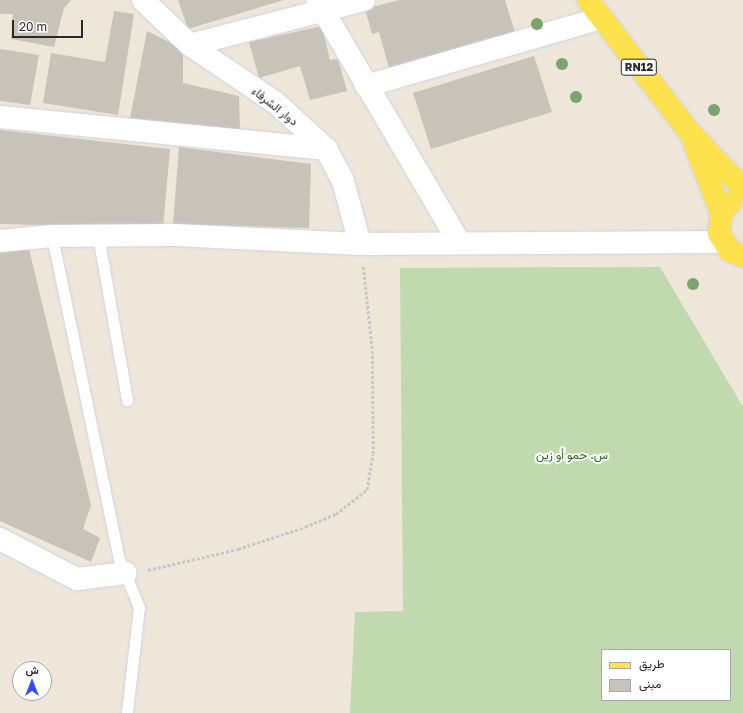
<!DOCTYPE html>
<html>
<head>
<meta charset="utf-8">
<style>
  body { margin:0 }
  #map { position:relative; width:743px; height:713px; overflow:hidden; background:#ede6d9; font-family:"Golos Text",Vazirmatn,sans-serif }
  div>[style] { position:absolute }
  .cemetery>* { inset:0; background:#c0d9af }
  .building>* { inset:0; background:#c8c3b9 }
  .path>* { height:2.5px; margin-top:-1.25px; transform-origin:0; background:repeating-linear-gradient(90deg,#c7c7c7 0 3px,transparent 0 5px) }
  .roads { filter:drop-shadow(0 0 1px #ced1e4) drop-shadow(0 0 1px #ced1e4) }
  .service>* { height:11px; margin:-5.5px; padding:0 5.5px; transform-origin:5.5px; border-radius:5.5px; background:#fff }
  .minor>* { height:22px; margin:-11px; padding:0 11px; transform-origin:11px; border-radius:11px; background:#fff }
  .primary>* { height:22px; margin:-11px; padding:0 11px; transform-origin:11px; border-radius:11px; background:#fee24d }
  .trees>* { width:12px; height:12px; margin:-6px; border-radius:50%; background:#7ca36c }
  span { translate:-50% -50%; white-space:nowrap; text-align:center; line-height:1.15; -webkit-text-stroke:4px #fff; paint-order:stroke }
  .shield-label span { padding:1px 3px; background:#fff; border:1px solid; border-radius:3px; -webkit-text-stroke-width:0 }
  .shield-label { font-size:11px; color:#292929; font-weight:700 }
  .street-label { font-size:12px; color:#292929 }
  .park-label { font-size:12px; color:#1f6d13 }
  .legend { position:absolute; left:601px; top:649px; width:130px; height:52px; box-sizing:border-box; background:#fff; border:1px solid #a9a9a9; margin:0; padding:5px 7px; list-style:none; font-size:12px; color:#292929 }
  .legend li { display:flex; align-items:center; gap:8px; height:20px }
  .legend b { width:20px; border:1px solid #a9a9a9 }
  .north { position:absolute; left:12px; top:661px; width:40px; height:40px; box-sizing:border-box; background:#fff; border:1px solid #a9a9a9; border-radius:50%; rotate:0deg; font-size:11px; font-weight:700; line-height:16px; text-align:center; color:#292929 }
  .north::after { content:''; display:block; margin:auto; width:14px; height:18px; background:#344bff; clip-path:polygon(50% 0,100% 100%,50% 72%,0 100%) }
  .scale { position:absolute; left:12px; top:20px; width:71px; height:18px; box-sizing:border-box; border:2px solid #292929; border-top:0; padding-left:5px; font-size:12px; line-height:14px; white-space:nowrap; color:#292929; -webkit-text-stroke:3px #fff; paint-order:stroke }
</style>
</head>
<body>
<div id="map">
  <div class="cemetery">
    <div style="clip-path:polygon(evenodd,660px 267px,743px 407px,743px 713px,350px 713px,355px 612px,403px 611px,400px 268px,660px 267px,602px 650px,730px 650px,730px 700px,602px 700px,602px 650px)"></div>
  </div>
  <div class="building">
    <div style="clip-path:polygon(0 0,71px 0,64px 8px,54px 47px,11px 39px,13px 14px,0 14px)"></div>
    <div style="clip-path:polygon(178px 0,284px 0,188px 29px)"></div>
    <div style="clip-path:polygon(399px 0,505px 0,515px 32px,389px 68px,379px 32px,372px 34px,365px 9px)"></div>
    <div style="clip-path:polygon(114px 11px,134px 14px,118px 115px,43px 103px,51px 53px,105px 62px)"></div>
    <div style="clip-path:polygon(322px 26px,330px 60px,338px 59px,347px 91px,310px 100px,300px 66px,259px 78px,249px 42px)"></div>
    <div style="clip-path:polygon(147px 31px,183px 49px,183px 83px,239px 96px,240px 130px,130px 118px)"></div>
    <div style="clip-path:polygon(0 49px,39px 55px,30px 105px,0 101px)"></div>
    <div style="clip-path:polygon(534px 56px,552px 112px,431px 149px,413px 93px)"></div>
    <div style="clip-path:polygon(0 130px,170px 149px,163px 228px,0 224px)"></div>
    <div style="clip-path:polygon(179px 147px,311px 164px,309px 228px,173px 224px)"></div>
    <div style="clip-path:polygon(29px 249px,91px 505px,83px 529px,100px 538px,91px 562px,0 521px,0 253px)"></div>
  </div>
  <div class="path">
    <div style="left:148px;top:570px;width:92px;rotate:-13.1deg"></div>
    <div style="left:238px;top:549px;width:71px;rotate:-18.2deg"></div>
    <div style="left:305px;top:527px;width:34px;rotate:-23deg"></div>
    <div style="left:336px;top:514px;width:39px;rotate:-38deg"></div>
    <div style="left:367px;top:490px;width:36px;rotate:-81deg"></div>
    <div style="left:373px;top:454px;width:105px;rotate:-90.5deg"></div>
    <div style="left:372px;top:349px;width:83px;rotate:-96.2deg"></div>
  </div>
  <div class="roads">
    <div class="service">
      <div style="left:98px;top:235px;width:168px;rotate:80deg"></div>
      <div style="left:52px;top:236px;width:330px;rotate:78.3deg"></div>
      <div style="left:119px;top:559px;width:52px;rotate:67.4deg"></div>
      <div style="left:139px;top:607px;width:107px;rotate:96.5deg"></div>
    </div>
    <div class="minor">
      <div style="left:143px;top:0;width:65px;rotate:43.8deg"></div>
      <div style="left:190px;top:45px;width:104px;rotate:34deg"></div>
      <div style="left:276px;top:103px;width:68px;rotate:42.6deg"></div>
      <div style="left:326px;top:149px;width:36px;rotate:62deg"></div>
      <div style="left:343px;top:181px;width:65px;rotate:74.9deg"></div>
      <div style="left:317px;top:0;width:281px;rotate:59.6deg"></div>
      <div style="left:190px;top:45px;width:180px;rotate:-14.5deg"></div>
      <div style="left:366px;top:86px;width:245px;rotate:-16.1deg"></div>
      <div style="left:0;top:117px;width:328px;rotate:5.6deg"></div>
      <div style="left:0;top:241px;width:52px;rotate:-5.5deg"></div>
      <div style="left:52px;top:236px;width:122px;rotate:-0.5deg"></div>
      <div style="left:174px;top:235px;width:186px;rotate:2.8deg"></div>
      <div style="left:360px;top:244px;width:363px;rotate:-0.3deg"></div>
      <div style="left:0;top:539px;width:87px;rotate:27.5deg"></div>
      <div style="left:77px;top:579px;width:49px;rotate:-7deg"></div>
    </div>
    <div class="primary">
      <div style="left:588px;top:0;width:169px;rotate:52.5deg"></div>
      <div style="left:691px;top:134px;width:75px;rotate:46.1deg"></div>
      <div style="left:694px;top:143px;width:75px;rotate:68.9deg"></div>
      <div style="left:730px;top:203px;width:13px;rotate:132deg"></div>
      <div style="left:721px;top:213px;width:20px;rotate:96deg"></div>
      <div style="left:719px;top:233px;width:21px;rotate:59deg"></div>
      <div style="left:730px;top:251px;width:14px;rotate:21deg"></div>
    </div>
  </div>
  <div class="trees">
    <div style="left:537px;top:24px"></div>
    <div style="left:562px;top:64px"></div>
    <div style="left:576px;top:97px"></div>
    <div style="left:714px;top:110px"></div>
    <div style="left:693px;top:284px"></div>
  </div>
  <div class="shield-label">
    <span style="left:639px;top:67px">RN12</span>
  </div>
  <div class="street-label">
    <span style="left:275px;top:106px;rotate:38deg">دوار الشرفاء</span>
  </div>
  <div class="park-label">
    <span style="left:572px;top:455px">س. حمو أو زين</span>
  </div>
  <ul class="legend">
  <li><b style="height:5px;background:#fee24d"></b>طريق</li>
  <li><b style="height:11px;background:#c8c3b9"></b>مبنى</li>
  </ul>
  <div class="north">ش</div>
  <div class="scale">20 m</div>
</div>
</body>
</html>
